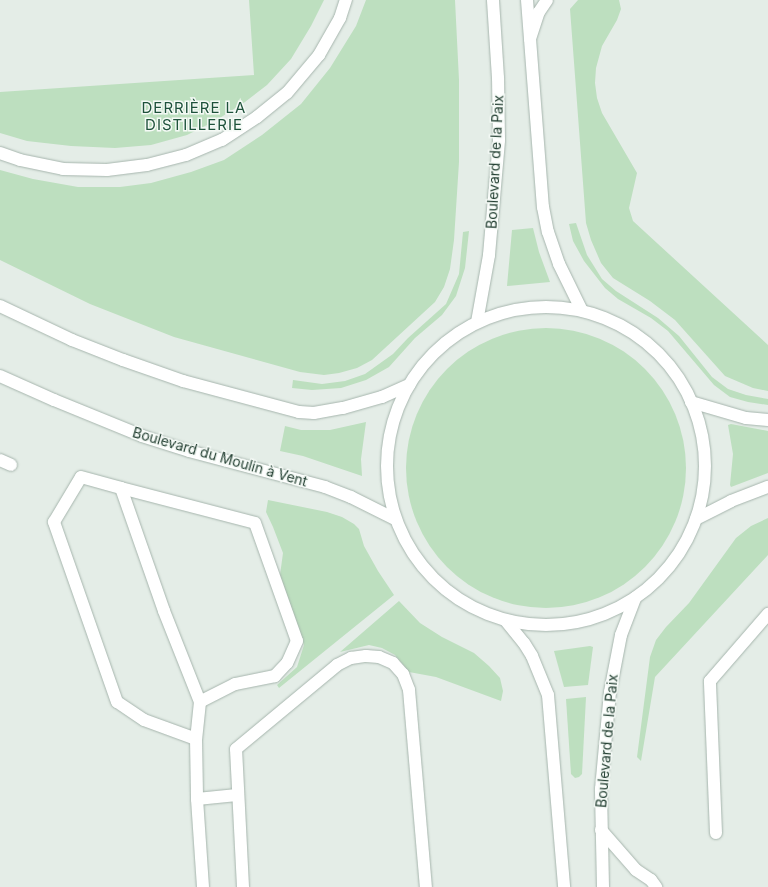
<!DOCTYPE html>
<html>
<head>
<meta charset="utf-8">
<style>
  body { margin:0 }
  #map { position:relative; width:768px; height:887px; overflow:hidden; background:#e4ede7; font-family:Inter,sans-serif }
  div>[style] { position:absolute }
  .green>* { inset:0; background:#bddfbf }
  .round { border-radius:50% }
  .roads { filter:drop-shadow(0 0 1px #a6b5ad) drop-shadow(0 0 1px #a6b5ad) }
  .service>* { height:12px; margin:-6px; padding:0 6px; transform-origin:6px; border-radius:6px; background:#fff }
  .secondary>* { height:12px; margin:-6px; padding:0 6px; transform-origin:6px; border-radius:6px; background:#fff }
  .secondary>.ring { margin:-6px; padding:0; box-sizing:content-box; background:none; border:12px solid #fff; border-radius:50% }
  span { translate:-50% -50%; white-space:nowrap; text-align:center; line-height:1.15; -webkit-text-stroke:3px #f5faf6; paint-order:stroke }
  .street-label { font-size:14px; color:#233f32 }
  .neighbourhood-label { font-size:15px; color:#1e523b; letter-spacing:1px }
</style>
</head>
<body>
<div id="map">
  <div class="green">
    <div style="clip-path:polygon(249px 0,324px 0,311px 26px,291px 59px,267px 85px,245px 102px,215px 121px,187px 135px,151px 145px,115px 148px,71px 146px,27px 141px,0 133px,0 92px,254px 75px)"></div>
    <div style="clip-path:polygon(366px 0,455px 0,459px 80px,459px 162px,454px 240px,450px 269px,444px 287px,435px 302px,372px 360px,357px 368px,339px 373px,324px 375px,300px 372px,174px 337px,90px 304px,0 260px,0 170px,33px 179px,78px 187px,120px 187px,151px 183px,191px 172px,224px 160px,262px 135px,301px 104px,330px 68px,356px 26px)"></div>
    <div style="clip-path:polygon(578px 0,619px 0,621px 9px,617px 20px,602px 46px,596px 68px,595px 83px,597px 98px,602px 113px,637px 173px,629px 208px,633px 221px,768px 345px,768px 391px,753px 388px,725px 376px,675px 320px,650px 301px,613px 278px,601px 263px,591px 240px,586px 223px,570px 9px)"></div>
    <div style="clip-path:polygon(576px 223px,587px 255px,602px 279px,616px 291px,658px 318px,679px 336px,712px 377px,728px 389px,746px 395px,768px 399px,768px 405px,748px 402px,730px 397px,714px 385px,668px 331px,651px 318px,618px 299px,605px 288px,584px 261px,573px 241px,569px 224px)"></div>
    <div style="clip-path:polygon(533px 228px,539px 252px,550px 282px,507px 286px,512px 230px)"></div>
    <div style="clip-path:polygon(469px 231px,465px 268px,456px 296px,442px 315px,415px 338px,389px 367px,366px 380px,341px 388px,312px 390px,292px 388px,293px 380px,322px 384px,345px 381px,365px 374px,393px 354px,408px 338px,446px 304px,459px 274px,463px 232px)"></div>
    <div class="round" style="left:406px;top:328px;width:280px;height:280px"></div>
    <div style="clip-path:polygon(366px 422px,361px 459px,362px 476px,303px 456px,280px 451px,285px 426px,301px 430px,330px 430px)"></div>
    <div style="clip-path:polygon(731px 424px,768px 431px,768px 473px,731px 487px,730px 485px,733px 454px,728px 425px)"></div>
    <div style="clip-path:polygon(268px 500px,327px 512px,342px 517px,354px 524px,359px 529px,364px 546px,378px 571px,394px 595px,279px 688px,277px 685px,297px 667px,304px 645px,280px 575px,283px 553px,273px 527px,266px 512px)"></div>
    <div style="clip-path:polygon(768px 518px,768px 555px,655px 677px,641px 761px,637px 757px,650px 657px,656px 640px,666px 627px,689px 603px,736px 538px,751px 526px)"></div>
    <div style="clip-path:polygon(399px 601px,420px 623px,442px 637px,474px 653px,489px 666px,500px 678px,503px 691px,501px 701px,436px 677px,409px 672px,395px 655px,382px 648px,369px 645px,340px 652px)"></div>
    <div style="clip-path:polygon(590px 646px,593px 647px,588px 685px,564px 687px,554px 651px)"></div>
    <div style="clip-path:polygon(586px 697px,582px 774px,579px 777px,575px 778px,571px 774px,566px 699px)"></div>
  </div>
  <div class="roads">
    <div class="service">
      <div style="left:530px;top:39px;width:28px;rotate:-72deg"></div>
      <div style="left:539px;top:12px;width:14px;rotate:-56deg"></div>
      <div style="left:0;top:153px;width:21px;rotate:19deg"></div>
      <div style="left:20px;top:160px;width:44px;rotate:11.8deg"></div>
      <div style="left:63px;top:169px;width:44px;rotate:1.3deg"></div>
      <div style="left:107px;top:170px;width:40px;rotate:-7.1deg"></div>
      <div style="left:147px;top:165px;width:40px;rotate:-14.4deg"></div>
      <div style="left:186px;top:155px;width:39px;rotate:-23deg"></div>
      <div style="left:222px;top:140px;width:42px;rotate:-33.3deg"></div>
      <div style="left:257px;top:117px;width:38px;rotate:-39deg"></div>
      <div style="left:287px;top:93px;width:50px;rotate:-49.9deg"></div>
      <div style="left:319px;top:55px;width:43px;rotate:-60.4deg"></div>
      <div style="left:340px;top:18px;width:19px;rotate:-72deg"></div>
      <div style="left:0;top:460px;width:12px;rotate:24deg"></div>
      <div style="left:121px;top:488px;width:138px;rotate:14.6deg"></div>
      <div style="left:255px;top:523px;width:125px;rotate:70.4deg"></div>
      <div style="left:297px;top:641px;width:24px;rotate:114deg"></div>
      <div style="left:287px;top:663px;width:18px;rotate:133deg"></div>
      <div style="left:275px;top:676px;width:41px;rotate:168.7deg"></div>
      <div style="left:235px;top:684px;width:39px;rotate:153deg"></div>
      <div style="left:196px;top:739px;width:55px;rotate:-159.9deg"></div>
      <div style="left:144px;top:720px;width:32px;rotate:-146deg"></div>
      <div style="left:117px;top:702px;width:191px;rotate:-109.3deg"></div>
      <div style="left:54px;top:522px;width:52px;rotate:-59deg"></div>
      <div style="left:81px;top:477px;width:41px;rotate:15.4deg"></div>
      <div style="left:121px;top:488px;width:130px;rotate:70.7deg"></div>
      <div style="left:164px;top:611px;width:98px;rotate:68.4deg"></div>
      <div style="left:200px;top:702px;width:37px;rotate:96deg"></div>
      <div style="left:196px;top:739px;width:60px;rotate:89deg"></div>
      <div style="left:197px;top:799px;width:88px;rotate:86.1deg"></div>
      <div style="left:197px;top:799px;width:40px;rotate:-5.7deg"></div>
      <div style="left:601px;top:830px;width:53px;rotate:48.8deg"></div>
      <div style="left:636px;top:870px;width:18px;rotate:34deg"></div>
      <div style="left:651px;top:880px;width:9px;rotate:54deg"></div>
      <div style="left:716px;top:833px;width:152px;rotate:-92.3deg"></div>
      <div style="left:710px;top:681px;width:89px;rotate:-49.1deg"></div>
      <div style="left:243px;top:887px;width:138px;rotate:-92.9deg"></div>
      <div style="left:236px;top:749px;width:131px;rotate:-39.7deg"></div>
      <div style="left:337px;top:665px;width:16px;rotate:-27deg"></div>
      <div style="left:351px;top:658px;width:15px;rotate:-8deg"></div>
      <div style="left:366px;top:656px;width:13px;rotate:4deg"></div>
      <div style="left:379px;top:657px;width:15px;rotate:23deg"></div>
      <div style="left:393px;top:663px;width:15px;rotate:48deg"></div>
      <div style="left:403px;top:674px;width:17px;rotate:69deg"></div>
      <div style="left:409px;top:690px;width:198px;rotate:85.1deg"></div>
    </div>
    <div class="secondary">
      <div style="left:527px;top:0;width:208px;rotate:85.6deg"></div>
      <div style="left:543px;top:207px;width:25px;rotate:79deg"></div>
      <div style="left:548px;top:232px;width:34px;rotate:71deg"></div>
      <div style="left:559px;top:264px;width:52px;rotate:63.9deg"></div>
      <div style="left:0;top:306px;width:80px;rotate:25.3deg"></div>
      <div style="left:72px;top:340px;width:55px;rotate:21.4deg"></div>
      <div style="left:123px;top:360px;width:64px;rotate:19.3deg"></div>
      <div style="left:183px;top:381px;width:120px;rotate:15deg"></div>
      <div style="left:299px;top:412px;width:15px;rotate:4deg"></div>
      <div style="left:314px;top:413px;width:29px;rotate:-10deg"></div>
      <div style="left:343px;top:408px;width:41px;rotate:-15.8deg"></div>
      <div style="left:382px;top:397px;width:30px;rotate:-24deg"></div>
      <div class="ring" style="left:387px;top:307px;width:306px;height:306px"></div>
      <div style="left:477px;top:322px;width:68px;rotate:-79.8deg"></div>
      <div style="left:489px;top:255px;width:115px;rotate:-85deg"></div>
      <div style="left:499px;top:140px;width:62px;rotate:-90.9deg"></div>
      <div style="left:498px;top:78px;width:78px;rotate:-93.7deg"></div>
      <div style="left:0;top:376px;width:59px;rotate:24deg"></div>
      <div style="left:54px;top:400px;width:95px;rotate:22.2deg"></div>
      <div style="left:142px;top:436px;width:49px;rotate:17.7deg"></div>
      <div style="left:189px;top:451px;width:141px;rotate:14.8deg"></div>
      <div style="left:325px;top:487px;width:28px;rotate:21deg"></div>
      <div style="left:351px;top:497px;width:49px;rotate:26.6deg"></div>
      <div style="left:691px;top:402px;width:57px;rotate:16.2deg"></div>
      <div style="left:746px;top:418px;width:22px;rotate:5deg"></div>
      <div style="left:696px;top:519px;width:39px;rotate:-27deg"></div>
      <div style="left:731px;top:501px;width:40px;rotate:-21deg"></div>
      <div style="left:506px;top:621px;width:28px;rotate:51deg"></div>
      <div style="left:524px;top:643px;width:15px;rotate:58deg"></div>
      <div style="left:532px;top:656px;width:42px;rotate:67.7deg"></div>
      <div style="left:548px;top:695px;width:193px;rotate:85.2deg"></div>
      <div style="left:603px;top:887px;width:98px;rotate:-91.2deg"></div>
      <div style="left:601px;top:789px;width:97px;rotate:-84.7deg"></div>
      <div style="left:610px;top:692px;width:58px;rotate:-79.1deg"></div>
      <div style="left:621px;top:635px;width:40px;rotate:-69deg"></div>
    </div>
  </div>
  <div class="street-label">
    <span style="left:495px;top:162px;rotate:-87deg">Boulevard de la Paix</span>
    <span style="left:220px;top:457px;rotate:16deg">Boulevard du Moulin à Vent</span>
    <span style="left:607px;top:741px;rotate:-85deg">Boulevard de la Paix</span>
  </div>
  <div class="neighbourhood-label">
    <span style="left:194px;top:116px">DERRIÈRE LA<br>DISTILLERIE</span>
  </div>
</div>
</body>
</html>
